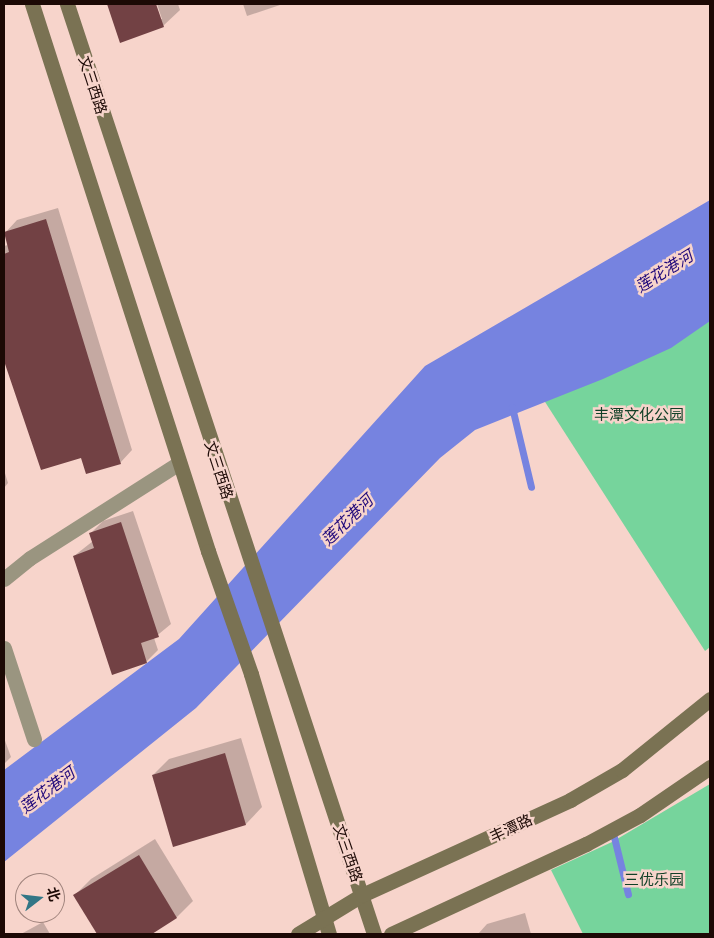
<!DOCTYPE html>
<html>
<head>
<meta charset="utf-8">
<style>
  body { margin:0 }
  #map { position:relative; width:714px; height:938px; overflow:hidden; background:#f7d4cb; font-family:"Exo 2","Noto Sans SC",sans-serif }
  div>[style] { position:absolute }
  .green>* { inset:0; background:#76d49c }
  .water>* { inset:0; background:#7683e0 }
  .shadow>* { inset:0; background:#0003 }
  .stream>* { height:7px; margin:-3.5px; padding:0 3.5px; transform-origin:3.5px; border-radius:3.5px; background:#7683e0 }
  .building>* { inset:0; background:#724144 }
  .street>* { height:15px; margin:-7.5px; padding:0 7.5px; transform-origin:7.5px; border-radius:7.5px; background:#9a9580 }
  .secondary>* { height:15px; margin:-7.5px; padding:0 7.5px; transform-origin:7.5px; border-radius:7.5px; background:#7a7253 }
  span { translate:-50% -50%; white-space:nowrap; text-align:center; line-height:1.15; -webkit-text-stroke:5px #f7d4cb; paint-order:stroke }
  .street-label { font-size:15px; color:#1c0905 }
  .park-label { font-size:15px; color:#114027 }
  .water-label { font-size:16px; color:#1f087b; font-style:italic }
  .frame { position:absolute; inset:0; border:5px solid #1c0905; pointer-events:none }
  .north { position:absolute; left:15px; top:873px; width:50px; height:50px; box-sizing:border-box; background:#f7d4cb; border:1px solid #9f837c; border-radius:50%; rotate:74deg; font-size:14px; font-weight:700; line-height:20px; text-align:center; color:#1c0905 }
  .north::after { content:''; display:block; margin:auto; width:18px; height:22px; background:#327686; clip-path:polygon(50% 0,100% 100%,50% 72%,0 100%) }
</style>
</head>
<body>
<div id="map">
  <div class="green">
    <div style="clip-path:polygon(710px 290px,710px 647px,705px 651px,538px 391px)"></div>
    <div style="clip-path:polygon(710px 784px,710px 934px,583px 934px,551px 870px,612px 842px)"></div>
  </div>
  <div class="water">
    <div style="clip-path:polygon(710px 200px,710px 321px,671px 348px,603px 379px,475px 430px,440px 458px,196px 708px,4px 862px,4px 770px,179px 639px,425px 366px)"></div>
  </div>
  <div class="shadow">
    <div style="clip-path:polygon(108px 4px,154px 4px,160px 19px,162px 19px,157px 4px,178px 4px,180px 10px,163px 26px,121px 41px)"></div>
    <div style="clip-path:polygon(243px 4px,283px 4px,247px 16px)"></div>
    <div style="clip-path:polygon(58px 208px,132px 450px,120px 463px,81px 457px,42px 469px,4px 353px,4px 246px,8px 245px,5px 233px,17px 220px)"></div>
    <div style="clip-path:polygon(4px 470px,8px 483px,4px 488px)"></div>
    <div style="clip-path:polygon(133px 511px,171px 624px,154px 638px,158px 650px,146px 662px,74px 556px,93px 541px,91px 533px,103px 521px)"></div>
    <div style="clip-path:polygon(4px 738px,11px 757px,4px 764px)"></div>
    <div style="clip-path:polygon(241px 738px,262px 807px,246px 824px,174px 845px,153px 775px,169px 759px)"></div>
    <div style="clip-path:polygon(155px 839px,193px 901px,177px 917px,149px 934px,99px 934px,75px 895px,91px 879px)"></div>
    <div style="clip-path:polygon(525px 913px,531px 934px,478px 934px,487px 924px)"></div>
    <div style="clip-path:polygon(43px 922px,50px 934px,21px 934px)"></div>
  </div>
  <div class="stream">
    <div style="left:512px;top:407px;width:82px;rotate:76.6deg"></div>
    <div style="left:612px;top:829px;width:67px;rotate:76.2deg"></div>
  </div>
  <div class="building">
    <div style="clip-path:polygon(107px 4px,156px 4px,164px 27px,120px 43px)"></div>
    <div style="clip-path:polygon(46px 219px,121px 464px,86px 474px,81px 458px,41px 470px,4px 361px,4px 254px,9px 252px,4px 232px)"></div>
    <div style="clip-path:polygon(121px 522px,159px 637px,141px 643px,147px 663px,112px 675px,73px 556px,94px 548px,89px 533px)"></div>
    <div style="clip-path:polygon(225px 753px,246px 825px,173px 847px,152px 775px)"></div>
    <div style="clip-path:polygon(139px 855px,177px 918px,152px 934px,97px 934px,73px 895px)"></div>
  </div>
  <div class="street">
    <div style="left:4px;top:579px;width:33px;rotate:-39deg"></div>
    <div style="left:30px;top:558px;width:177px;rotate:-32.5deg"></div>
    <div style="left:4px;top:648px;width:96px;rotate:71.8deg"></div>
  </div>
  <div class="secondary">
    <div style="left:32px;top:4px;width:575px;rotate:72.16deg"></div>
    <div style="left:208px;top:551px;width:130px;rotate:70.7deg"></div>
    <div style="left:251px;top:674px;width:271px;rotate:73.3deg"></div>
    <div style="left:67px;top:4px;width:979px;rotate:71.73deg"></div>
    <div style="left:298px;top:934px;width:75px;rotate:-31.4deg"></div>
    <div style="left:362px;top:895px;width:229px;rotate:-24.5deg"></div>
    <div style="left:570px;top:800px;width:60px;rotate:-30deg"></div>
    <div style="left:622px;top:770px;width:113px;rotate:-38.9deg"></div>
    <div style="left:391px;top:934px;width:215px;rotate:-24.8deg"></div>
    <div style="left:586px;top:844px;width:61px;rotate:-28.2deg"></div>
    <div style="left:640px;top:815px;width:85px;rotate:-34.4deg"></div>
  </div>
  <div class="street-label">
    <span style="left:93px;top:85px;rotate:72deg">文三西路</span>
    <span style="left:219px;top:470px;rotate:72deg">文三西路</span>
    <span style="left:511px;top:828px;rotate:-25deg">丰潭路</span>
    <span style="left:348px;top:853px;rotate:71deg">文三西路</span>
  </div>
  <div class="park-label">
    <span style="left:639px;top:415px">丰潭文化公园</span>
    <span style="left:654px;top:880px">三优乐园</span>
  </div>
  <div class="water-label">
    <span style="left:664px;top:271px;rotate:-32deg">莲花港河</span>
    <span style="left:347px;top:520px;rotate:-44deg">莲花港河</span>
    <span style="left:47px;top:790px;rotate:-37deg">莲花港河</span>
  </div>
  <div class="frame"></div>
  <div class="north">北</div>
</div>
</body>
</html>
